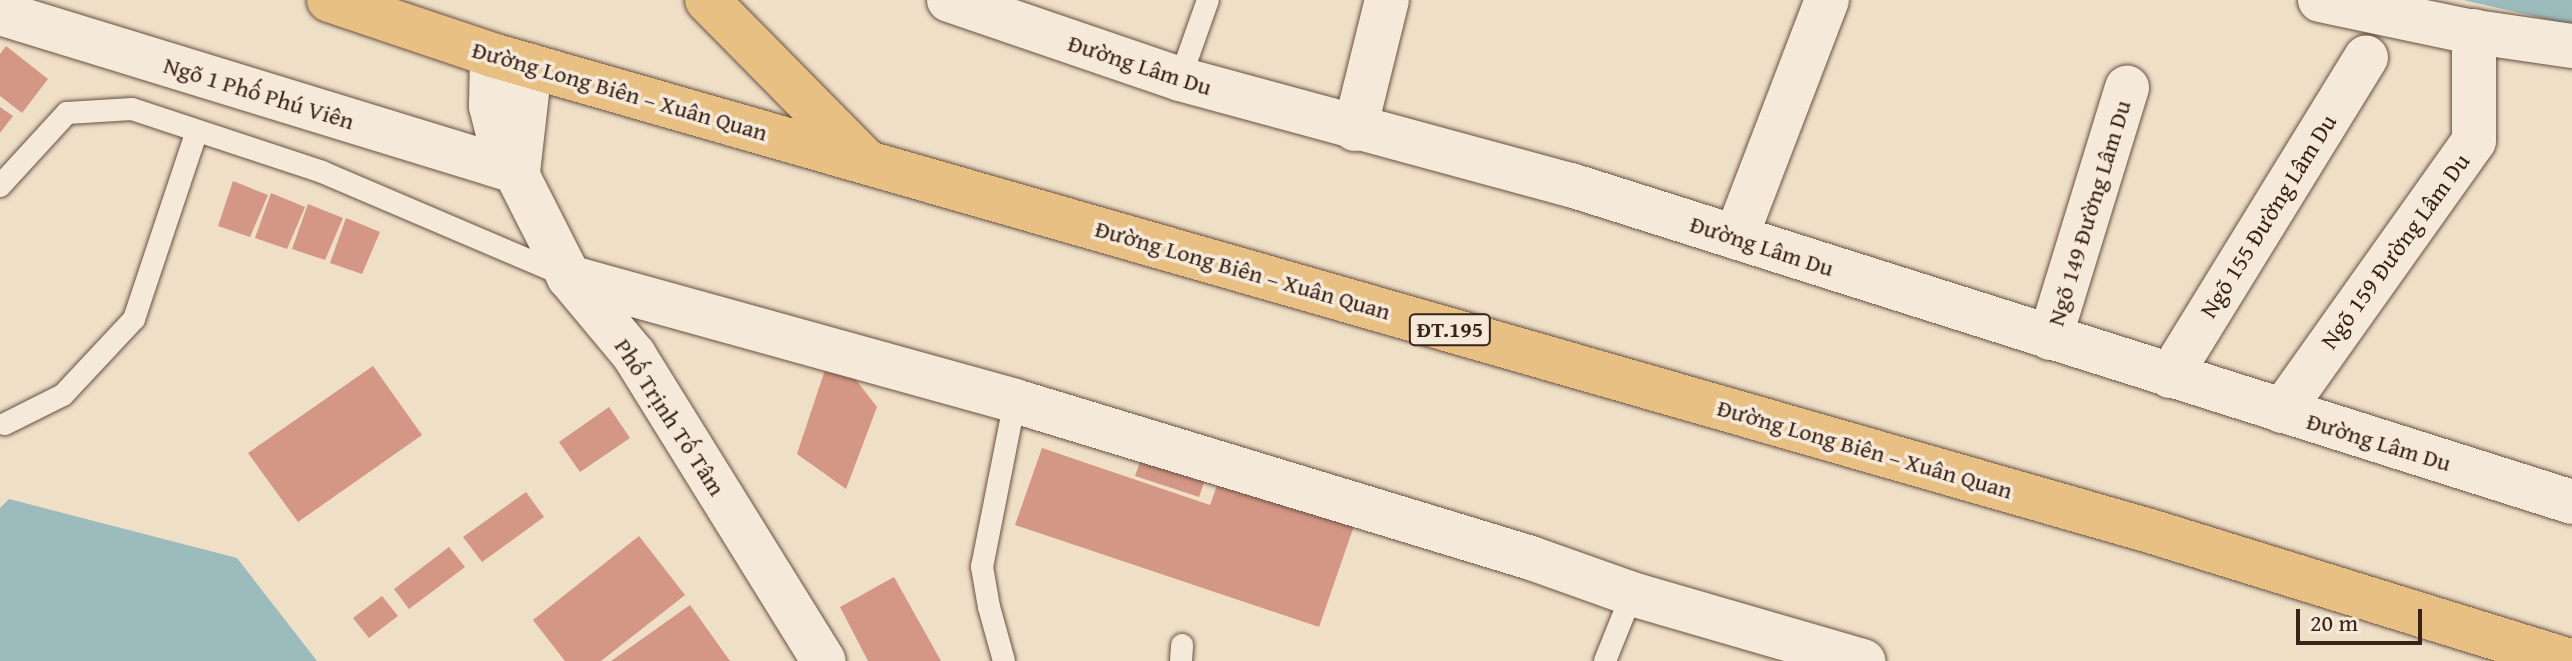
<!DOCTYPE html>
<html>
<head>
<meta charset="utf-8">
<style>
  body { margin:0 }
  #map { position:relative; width:2572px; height:661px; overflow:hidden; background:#efdfc6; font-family:"Gentium Book Plus",serif }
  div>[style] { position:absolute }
  .water>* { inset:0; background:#9cbbbd }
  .building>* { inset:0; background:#d49685 }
  .roads { filter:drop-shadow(0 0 2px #685144) drop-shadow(0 0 2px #685144) }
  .service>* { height:22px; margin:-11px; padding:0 11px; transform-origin:11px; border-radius:11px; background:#f5eada }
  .minor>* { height:44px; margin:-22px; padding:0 22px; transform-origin:22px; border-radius:22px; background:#f5eada }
  .primary>* { height:44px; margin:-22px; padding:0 22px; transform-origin:22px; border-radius:22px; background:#e8c083 }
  span { translate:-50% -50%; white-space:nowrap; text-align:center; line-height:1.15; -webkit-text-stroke:7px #f5eada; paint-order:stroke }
  .shield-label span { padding:2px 6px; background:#f5eada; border:2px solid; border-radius:6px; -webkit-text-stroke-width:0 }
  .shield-label { font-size:22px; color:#3b2218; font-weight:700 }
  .street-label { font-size:24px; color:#3b2218 }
  .scale { position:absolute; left:2296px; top:609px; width:126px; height:36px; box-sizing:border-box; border:4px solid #3b2218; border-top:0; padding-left:10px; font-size:24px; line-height:28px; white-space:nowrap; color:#3b2218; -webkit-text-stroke:6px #f5eada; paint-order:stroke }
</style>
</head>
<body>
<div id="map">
  <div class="water">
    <div style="clip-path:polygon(2463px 0,2572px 0,2572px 25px)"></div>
    <div style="clip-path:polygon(9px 499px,237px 558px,317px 661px,0 661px,0 508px)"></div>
  </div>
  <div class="building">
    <div style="clip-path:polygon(6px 46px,48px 79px,22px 113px,0 96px,0 54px)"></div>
    <div style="clip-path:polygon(0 107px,13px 116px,0 133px)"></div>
    <div style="clip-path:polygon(233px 181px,268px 195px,250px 237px,218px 226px)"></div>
    <div style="clip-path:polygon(271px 193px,305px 207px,287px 249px,255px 238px)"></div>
    <div style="clip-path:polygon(308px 204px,343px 218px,325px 260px,292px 249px)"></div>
    <div style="clip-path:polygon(346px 218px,380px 232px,362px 274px,330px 263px)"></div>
    <div style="clip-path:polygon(373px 366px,422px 435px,298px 522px,248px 453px)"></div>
    <div style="clip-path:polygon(826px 367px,853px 376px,877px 407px,846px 489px,797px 454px)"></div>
    <div style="clip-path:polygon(609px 407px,630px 438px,580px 472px,559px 442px)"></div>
    <div style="clip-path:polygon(1042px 448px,1210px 505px,1220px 477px,1355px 523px,1319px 627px,1015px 525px)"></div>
    <div style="clip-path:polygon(1144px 450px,1208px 471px,1199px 497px,1135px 476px)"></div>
    <div style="clip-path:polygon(526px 492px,544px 517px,482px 562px,463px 537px)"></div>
    <div style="clip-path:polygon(639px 536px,685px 595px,601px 661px,565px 661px,533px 620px)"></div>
    <div style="clip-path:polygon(449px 547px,465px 567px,409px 609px,394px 589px)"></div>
    <div style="clip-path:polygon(894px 577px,941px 661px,868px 661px,840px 607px)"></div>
    <div style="clip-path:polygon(382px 596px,398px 616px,369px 638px,353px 618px)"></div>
    <div style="clip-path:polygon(690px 605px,730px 661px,611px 661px)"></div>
  </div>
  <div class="roads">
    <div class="service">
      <div style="left:1180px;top:79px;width:84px;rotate:-70.5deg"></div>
      <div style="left:0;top:186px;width:99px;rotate:-47.5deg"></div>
      <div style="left:67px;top:113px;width:65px;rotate:-3.5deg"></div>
      <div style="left:132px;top:109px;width:200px;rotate:18.3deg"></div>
      <div style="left:322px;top:172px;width:263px;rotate:23.1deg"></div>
      <div style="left:5px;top:424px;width:65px;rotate:-26.6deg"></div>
      <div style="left:63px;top:395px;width:104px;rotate:-46.9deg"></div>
      <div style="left:134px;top:319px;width:198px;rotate:-71.5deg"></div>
      <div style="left:1004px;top:661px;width:56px;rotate:-105.5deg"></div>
      <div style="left:989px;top:607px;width:41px;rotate:-99.9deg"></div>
      <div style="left:982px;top:567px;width:169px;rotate:-78.8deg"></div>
      <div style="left:1181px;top:661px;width:16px;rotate:-86deg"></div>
      <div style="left:1605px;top:661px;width:72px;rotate:-68.1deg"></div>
    </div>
    <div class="minor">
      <div style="left:949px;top:0;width:244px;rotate:18.9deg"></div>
      <div style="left:1180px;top:79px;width:405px;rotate:15.2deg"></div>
      <div style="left:1571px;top:185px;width:1050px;rotate:17.57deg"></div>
      <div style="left:2320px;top:0;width:145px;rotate:11.9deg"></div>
      <div style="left:2462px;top:30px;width:111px;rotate:8.3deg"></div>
      <div style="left:0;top:13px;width:542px;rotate:17.06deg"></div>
      <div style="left:492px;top:55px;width:51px;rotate:91.1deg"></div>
      <div style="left:491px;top:106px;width:34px;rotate:76deg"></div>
      <div style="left:499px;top:139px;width:155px;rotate:63.1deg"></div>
      <div style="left:569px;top:277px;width:102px;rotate:50.2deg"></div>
      <div style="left:634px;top:355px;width:360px;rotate:58.2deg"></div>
      <div style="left:1355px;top:129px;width:133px;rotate:-76.1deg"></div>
      <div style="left:518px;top:172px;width:107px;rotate:-83.5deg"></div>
      <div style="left:1736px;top:237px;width:254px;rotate:-69deg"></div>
      <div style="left:569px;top:277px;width:463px;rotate:15.5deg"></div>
      <div style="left:1015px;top:401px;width:539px;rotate:16.92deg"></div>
      <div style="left:1531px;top:558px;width:107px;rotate:19.6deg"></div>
      <div style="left:1632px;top:594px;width:241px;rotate:16.2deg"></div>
      <div style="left:2050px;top:338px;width:262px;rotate:-72.9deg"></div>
      <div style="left:2170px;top:376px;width:374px;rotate:-58.4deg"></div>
      <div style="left:2282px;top:411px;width:331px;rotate:-54.6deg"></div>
      <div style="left:2474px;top:141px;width:110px;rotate:-90deg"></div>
    </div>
    <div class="primary">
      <div style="left:329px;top:0;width:172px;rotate:18.6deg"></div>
      <div style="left:492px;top:55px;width:1725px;rotate:16.02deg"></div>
      <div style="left:2150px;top:531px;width:441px;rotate:17.2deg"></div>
      <div style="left:707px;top:0;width:226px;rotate:45.4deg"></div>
    </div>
  </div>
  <div class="shield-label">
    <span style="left:1450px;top:330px">ĐT.195</span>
  </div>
  <div class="street-label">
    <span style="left:1140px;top:65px;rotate:18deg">Đường Lâm Du</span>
    <span style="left:620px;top:91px;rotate:16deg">Đường Long Biên – Xuân Quan</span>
    <span style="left:259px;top:93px;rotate:17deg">Ngõ 1 Phố Phú Viên</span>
    <span style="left:2089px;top:213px;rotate:-73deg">Ngõ 149 Đường Lâm Du</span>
    <span style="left:2268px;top:216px;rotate:-58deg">Ngõ 155 Đường Lâm Du</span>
    <span style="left:1762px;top:246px;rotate:18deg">Đường Lâm Du</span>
    <span style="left:2395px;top:251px;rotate:-54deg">Ngõ 159 Đường Lâm Du</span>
    <span style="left:1243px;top:270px;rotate:16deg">Đường Long Biên – Xuân Quan</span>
    <span style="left:670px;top:417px;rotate:57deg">Phố Trịnh Tố Tâm</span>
    <span style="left:2379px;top:442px;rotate:17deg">Đường Lâm Du</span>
    <span style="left:1865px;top:449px;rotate:16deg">Đường Long Biên – Xuân Quan</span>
  </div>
  <div class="scale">20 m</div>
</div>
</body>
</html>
